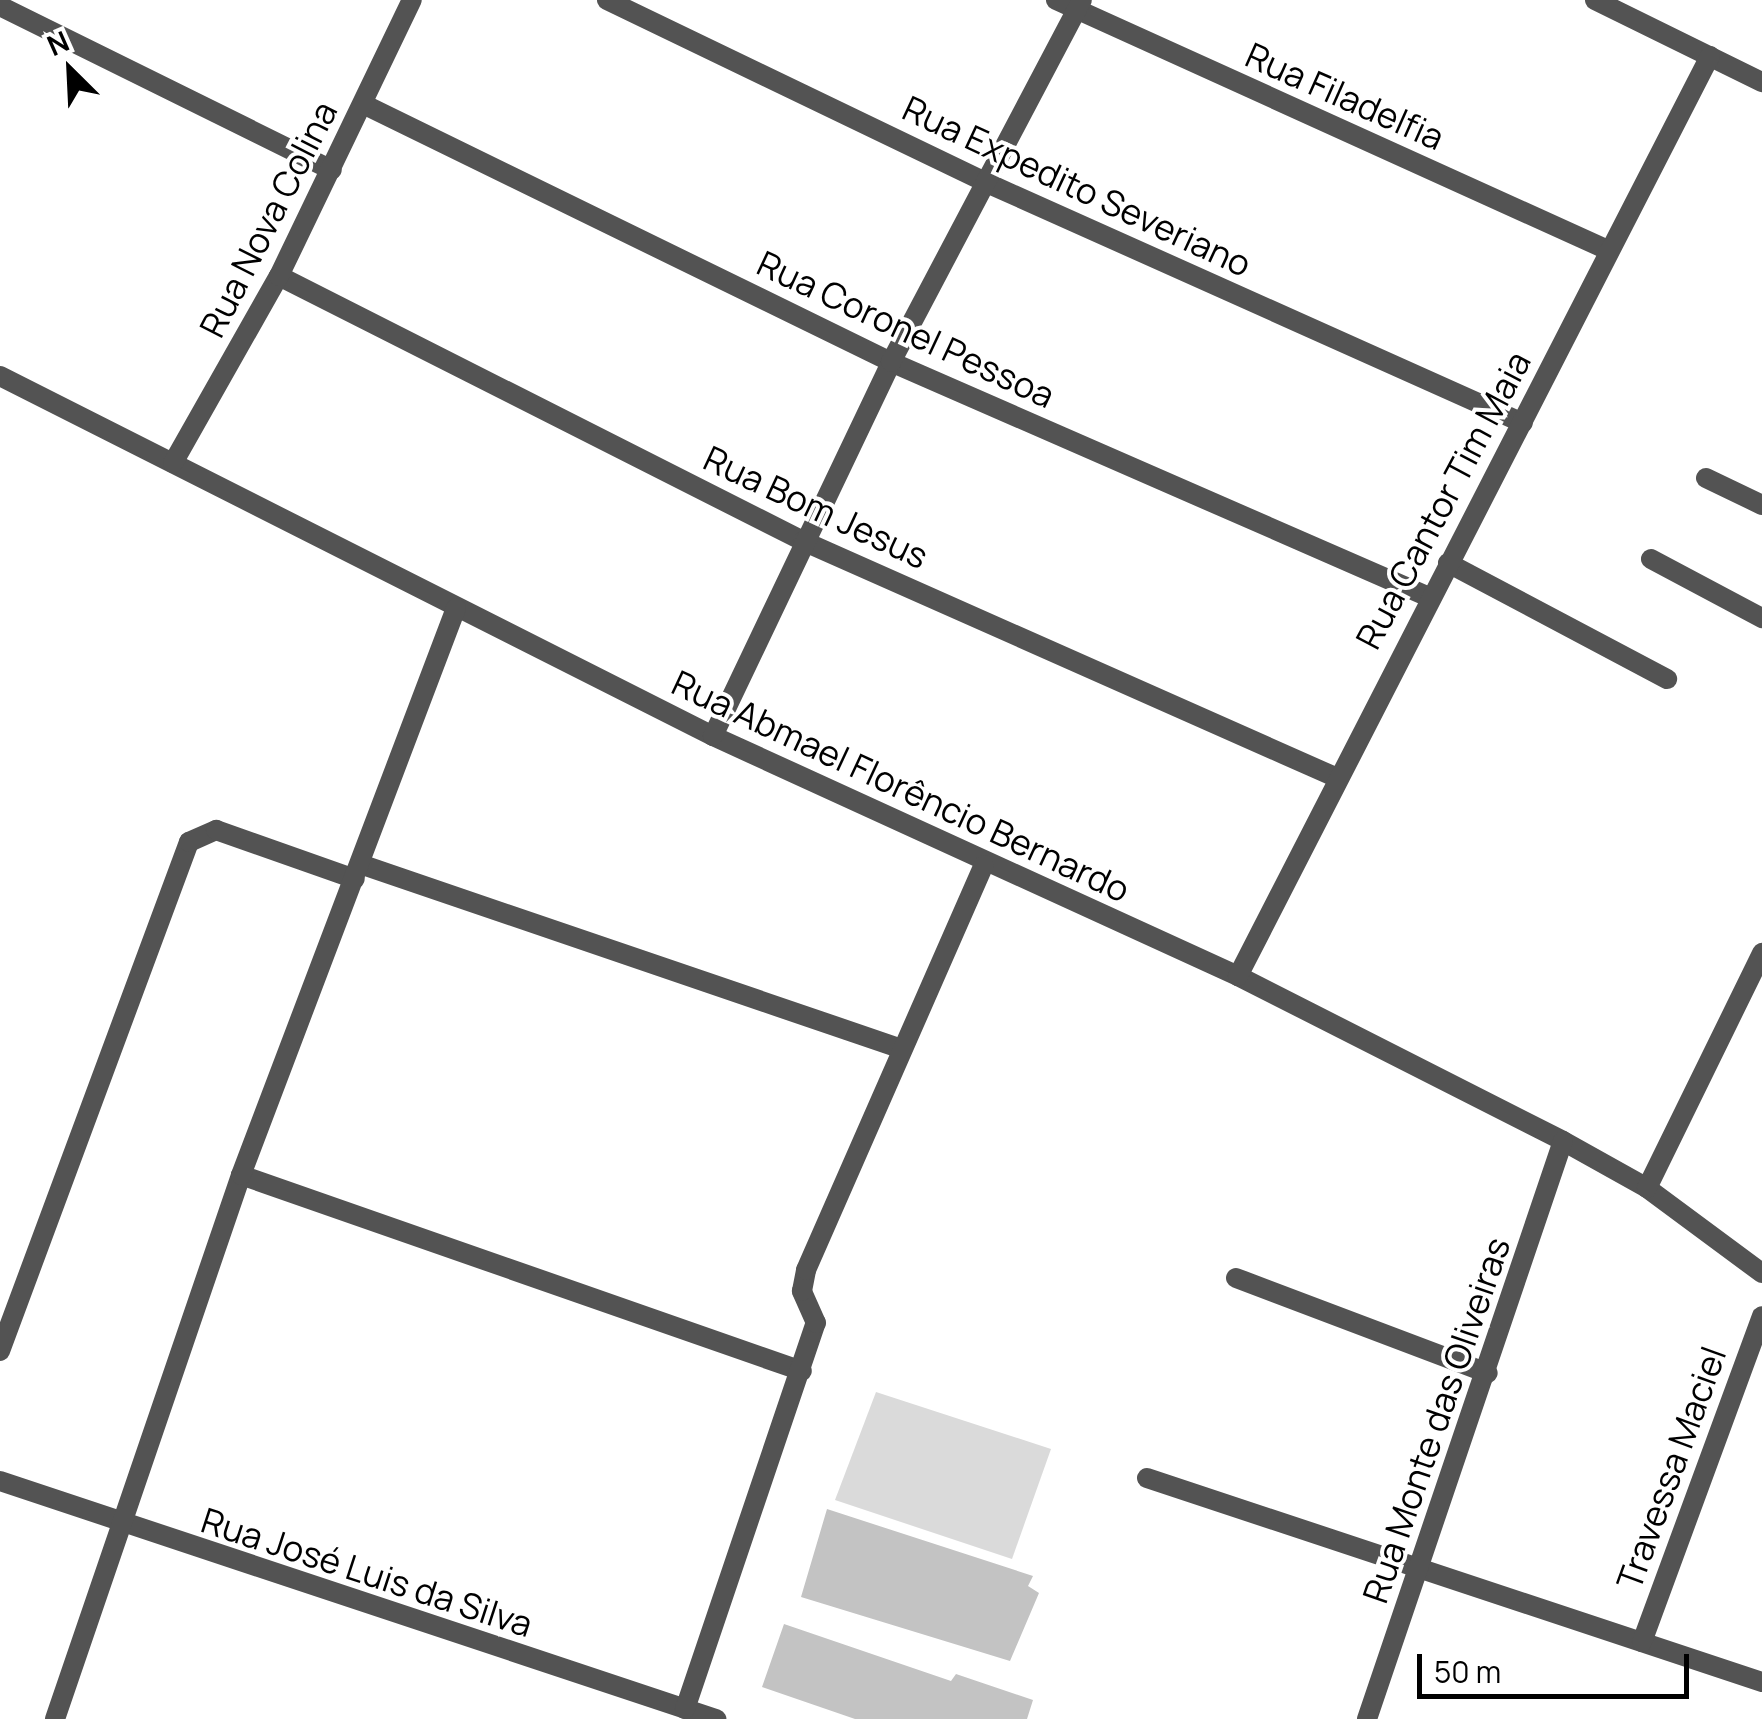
<!DOCTYPE html>
<html>
<head>
<meta charset="utf-8">
<style>
  body { margin:0 }
  #map { position:relative; width:1762px; height:1719px; overflow:hidden; background:#fff; font-family:Manrope,sans-serif }
  div>[style] { position:absolute }
  .green>* { inset:0; background:#dadada }
  .building>* { inset:0; background:#c3c3c3 }
  .minor>* { height:20px; margin:-10px; padding:0 10px; transform-origin:10px; border-radius:10px; background:#535353 }
  span { translate:-50% -50%; white-space:nowrap; text-align:center; line-height:1.15; -webkit-text-stroke:8px #fff; paint-order:stroke }
  .street-label { font-size:35px; color:#000 }
  .north { position:absolute; left:20px; top:20px; width:100px; height:100px; -webkit-text-stroke:8px #fff; paint-order:stroke; rotate:336deg; font-size:28px; font-weight:700; line-height:40px; text-align:center; color:#000 }
  .north::after { content:''; display:block; margin:auto; width:35px; height:45px; background:#000; clip-path:polygon(50% 0,100% 100%,50% 72%,0 100%) }
  .scale { position:absolute; left:1417px; top:1654px; width:272px; height:45px; box-sizing:border-box; border:5px solid #000; border-top:0; padding-left:12px; font-size:30px; line-height:35px; white-space:nowrap; color:#000; -webkit-text-stroke:8px #fff; paint-order:stroke }
</style>
</head>
<body>
<div id="map">
  <div class="green">
    <div style="clip-path:polygon(876px 1392px,1051px 1449px,1012px 1559px,835px 1500px)"></div>
  </div>
  <div class="building">
    <div style="clip-path:polygon(827px 1509px,1033px 1576px,1028px 1586px,1039px 1593px,1010px 1661px,801px 1597px)"></div>
    <div style="clip-path:polygon(784px 1624px,951px 1681px,956px 1674px,1033px 1700px,1027px 1719px,855px 1719px,762px 1687px)"></div>
  </div>
  <div class="minor">
    <div style="left:607px;top:0;width:422px;rotate:25.7deg"></div>
    <div style="left:987px;top:183px;width:587px;rotate:24.12deg"></div>
    <div style="left:1056px;top:0;width:606px;rotate:24.37deg"></div>
    <div style="left:1595px;top:0;width:186px;rotate:26.2deg"></div>
    <div style="left:0;top:6px;width:370px;rotate:26.3deg"></div>
    <div style="left:363px;top:104px;width:588px;rotate:26.04deg"></div>
    <div style="left:891px;top:362px;width:587px;rotate:23.6deg"></div>
    <div style="left:279px;top:276px;width:587px;rotate:26.83deg"></div>
    <div style="left:803px;top:541px;width:582px;rotate:23.92deg"></div>
    <div style="left:0;top:376px;width:799px;rotate:26.79deg"></div>
    <div style="left:713px;top:736px;width:577px;rotate:24.57deg"></div>
    <div style="left:1238px;top:976px;width:364px;rotate:26.9deg"></div>
    <div style="left:1563px;top:1141px;width:96px;rotate:29.2deg"></div>
    <div style="left:1647px;top:1188px;width:143px;rotate:36.5deg"></div>
    <div style="left:173px;top:463px;width:215px;rotate:-60.5deg"></div>
    <div style="left:279px;top:276px;width:306px;rotate:-64.3deg"></div>
    <div style="left:1706px;top:478px;width:62px;rotate:25.7deg"></div>
    <div style="left:1651px;top:559px;width:126px;rotate:28deg"></div>
    <div style="left:1448px;top:563px;width:248px;rotate:27.9deg"></div>
    <div style="left:713px;top:736px;width:414px;rotate:-64.5deg"></div>
    <div style="left:891px;top:362px;width:409px;rotate:-62.2deg"></div>
    <div style="left:360px;top:864px;width:573px;rotate:18.85deg"></div>
    <div style="left:1238px;top:976px;width:1034px;rotate:-62.84deg"></div>
    <div style="left:241px;top:1175px;width:594px;rotate:19.26deg"></div>
    <div style="left:1647px;top:1188px;width:262px;rotate:-63.9deg"></div>
    <div style="left:1236px;top:1278px;width:269px;rotate:20.7deg"></div>
    <div style="left:0;top:1351px;width:543px;rotate:-69.63deg"></div>
    <div style="left:189px;top:842px;width:30px;rotate:-24deg"></div>
    <div style="left:216px;top:830px;width:147px;rotate:19.4deg"></div>
    <div style="left:1147px;top:1478px;width:648px;rotate:18.35deg"></div>
    <div style="left:0;top:1481px;width:755px;rotate:18.39deg"></div>
    <div style="left:1642px;top:1642px;width:347px;rotate:-69.8deg"></div>
    <div style="left:685px;top:1709px;width:408px;rotate:-71.3deg"></div>
    <div style="left:816px;top:1323px;width:35px;rotate:-114deg"></div>
    <div style="left:802px;top:1291px;width:21px;rotate:-79deg"></div>
    <div style="left:806px;top:1270px;width:442px;rotate:-66.3deg"></div>
    <div style="left:55px;top:1719px;width:575px;rotate:-71.12deg"></div>
    <div style="left:241px;top:1175px;width:606px;rotate:-69.23deg"></div>
    <div style="left:1367px;top:1719px;width:610px;rotate:-71.27deg"></div>
  </div>
  <div class="street-label">
    <span style="left:1345px;top:96px;rotate:24deg">Rua Filadelfia</span>
    <span style="left:1077px;top:186px;rotate:25deg">Rua Expedito Severiano</span>
    <span style="left:268px;top:219px;rotate:-63deg">Rua Nova Colina</span>
    <span style="left:906px;top:329px;rotate:25deg">Rua Coronel Pessoa</span>
    <span style="left:1443px;top:500px;rotate:-62deg">Rua Cantor Tim Maia</span>
    <span style="left:816px;top:507px;rotate:25deg">Rua Bom Jesus</span>
    <span style="left:901px;top:786px;rotate:25deg">Rua Abmael Florêncio Bernardo</span>
    <span style="left:1436px;top:1420px;rotate:-71deg">Rua Monte das Oliveiras</span>
    <span style="left:1671px;top:1468px;rotate:-70deg">Travessa Maciel</span>
    <span style="left:367px;top:1572px;rotate:18deg">Rua José Luis da Silva</span>
  </div>
  <div class="north">N</div>
  <div class="scale">50 m</div>
</div>
</body>
</html>
